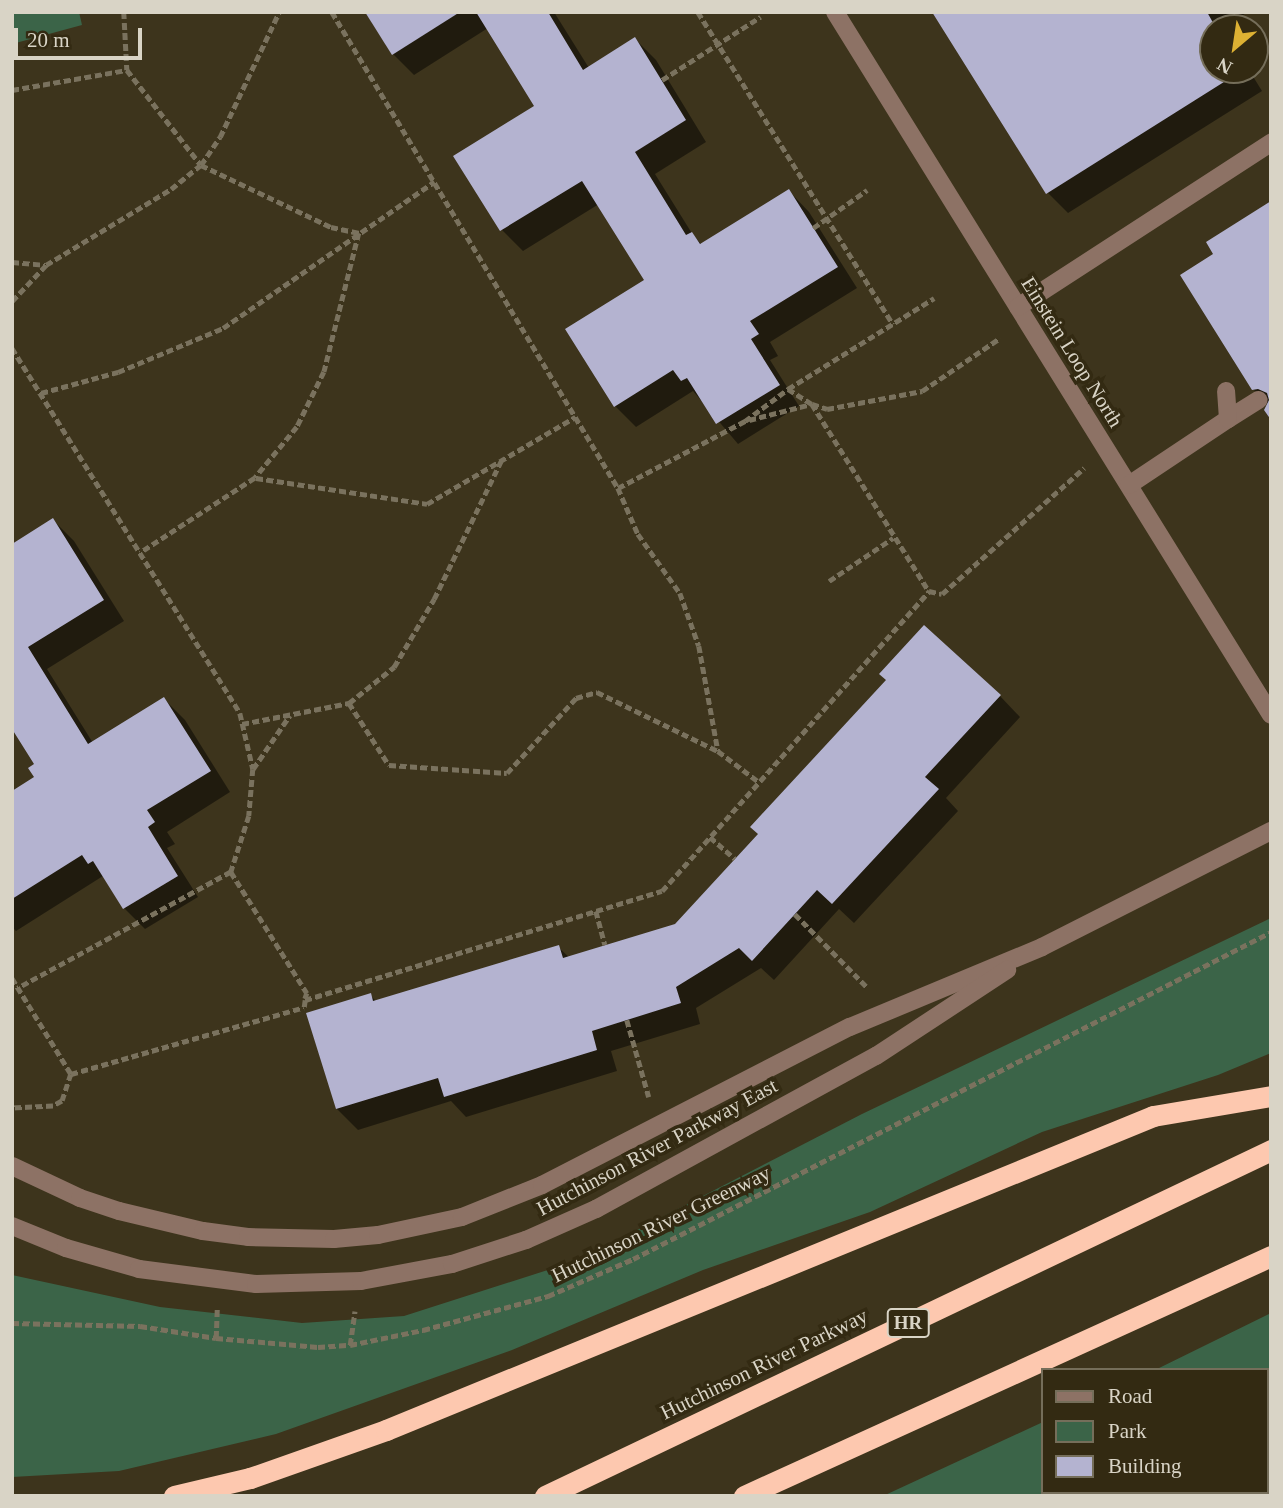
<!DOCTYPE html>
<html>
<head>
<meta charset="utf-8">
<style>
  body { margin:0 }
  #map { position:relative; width:1283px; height:1508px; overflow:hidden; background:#3d341c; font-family:Georgia,serif }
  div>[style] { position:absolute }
  .green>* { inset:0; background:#3b6448 }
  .shadow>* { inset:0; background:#0007 }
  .building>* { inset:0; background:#b4b3d0 }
  .path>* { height:4.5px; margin-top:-2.25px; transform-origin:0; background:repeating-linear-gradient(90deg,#7a725e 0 7px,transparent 0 10.5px) }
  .minor>* { height:18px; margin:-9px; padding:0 9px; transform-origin:9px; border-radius:9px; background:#8d7265 }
  .highway>* { height:21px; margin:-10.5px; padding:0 10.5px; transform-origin:10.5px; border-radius:10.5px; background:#fdc8af }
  span { translate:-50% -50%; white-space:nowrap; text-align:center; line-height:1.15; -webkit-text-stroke:7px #332a12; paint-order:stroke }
  .shield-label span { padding:2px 5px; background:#332a12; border:2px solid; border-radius:5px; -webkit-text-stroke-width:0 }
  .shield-label { font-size:19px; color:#d9d4c6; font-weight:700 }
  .street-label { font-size:21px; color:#d9d4c6 }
  .frame { position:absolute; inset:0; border:14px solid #d9d4c6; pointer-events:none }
  .legend { position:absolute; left:1041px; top:1368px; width:228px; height:126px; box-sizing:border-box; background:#332a12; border:2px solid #756e5a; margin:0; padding:9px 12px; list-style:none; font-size:21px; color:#d9d4c6 }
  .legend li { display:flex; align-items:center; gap:14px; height:35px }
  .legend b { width:35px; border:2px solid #756e5a }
  .north { position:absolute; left:1199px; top:14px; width:70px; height:70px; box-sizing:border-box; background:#332a12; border:2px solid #756e5a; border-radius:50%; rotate:209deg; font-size:19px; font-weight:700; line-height:28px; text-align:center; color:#d9d4c6 }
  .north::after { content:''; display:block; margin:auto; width:24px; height:32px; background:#ddb133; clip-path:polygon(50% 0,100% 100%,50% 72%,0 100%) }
  .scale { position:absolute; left:14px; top:28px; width:128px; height:32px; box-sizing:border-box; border:4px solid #d9d4c6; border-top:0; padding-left:9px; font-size:21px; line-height:24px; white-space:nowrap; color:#d9d4c6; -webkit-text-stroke:5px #332a12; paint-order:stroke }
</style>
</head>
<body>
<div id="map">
  <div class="green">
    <div style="clip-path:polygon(12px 12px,79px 12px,82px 25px,12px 44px)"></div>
    <div style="clip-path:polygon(1271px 918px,1271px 1053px,1218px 1075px,1042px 1132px,870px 1212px,703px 1270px,512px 1350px,276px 1434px,119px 1471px,12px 1477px,12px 1275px,160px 1307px,302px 1323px,404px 1316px,579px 1260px,862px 1114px)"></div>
    <div style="clip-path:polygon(1271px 1313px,1271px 1496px,883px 1496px,1043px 1422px,1043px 1492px,1267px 1492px,1267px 1370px,1155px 1370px)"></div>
  </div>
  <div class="shadow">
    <div style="clip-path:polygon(367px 12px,554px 12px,589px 68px,635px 39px,656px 60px,706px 142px,655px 174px,693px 235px,702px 245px,789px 191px,809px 212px,857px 288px,770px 342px,778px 356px,770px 360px,799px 406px,738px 444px,693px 391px,636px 427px,615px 406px,647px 280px,599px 204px,523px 251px,502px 230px,456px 157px,537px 107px,488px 28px,414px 75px,393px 54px)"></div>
    <div style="clip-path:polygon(934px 12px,1248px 12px,1223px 28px,1213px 28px,1213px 70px,1249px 70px,1262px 91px,1068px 213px,1047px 192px)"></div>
    <div style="clip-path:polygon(1271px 203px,1271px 417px,1269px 405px,1253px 389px,1216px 255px)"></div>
    <div style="clip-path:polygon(53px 520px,74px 541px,124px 621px,47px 669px,93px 743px,164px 699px,185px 720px,230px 792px,167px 832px,175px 844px,167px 848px,198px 897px,145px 929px,124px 908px,103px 876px,16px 931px,12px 927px,12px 793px,36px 778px,36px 765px,12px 726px)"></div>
    <div style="clip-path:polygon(1000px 696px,1020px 717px,946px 798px,958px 811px,854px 923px,839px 909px,774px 980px,761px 968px,696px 1008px,700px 1024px,611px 1051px,617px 1071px,466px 1117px,451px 1101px,358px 1130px,337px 1109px,370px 995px,377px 1002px,558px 947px,570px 958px,676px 925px)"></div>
  </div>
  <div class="building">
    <div style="clip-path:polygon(365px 12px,460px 12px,392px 55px)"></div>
    <div style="clip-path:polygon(476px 12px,548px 12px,583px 70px,635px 37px,686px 120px,635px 152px,686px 235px,692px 232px,700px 244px,789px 189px,838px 267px,750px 321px,759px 334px,751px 339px,780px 385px,716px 424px,687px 378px,681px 381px,673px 370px,614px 407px,565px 329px,644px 280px,582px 181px,500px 231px,453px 156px,534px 106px)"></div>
    <div style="clip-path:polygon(932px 12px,1207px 12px,1216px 28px,1213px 28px,1213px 70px,1243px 70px,1046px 194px)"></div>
    <div style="clip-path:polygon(1271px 201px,1271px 420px,1264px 410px,1269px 400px,1267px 393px,1258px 389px,1252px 390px,1180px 275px,1213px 254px,1206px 242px)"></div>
    <div style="clip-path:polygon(53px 518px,104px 600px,28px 647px,88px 744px,164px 697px,211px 771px,147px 810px,155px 822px,148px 827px,178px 876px,123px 909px,93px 861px,88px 864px,82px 855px,12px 899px,12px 791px,34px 777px,28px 768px,34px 764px,12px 729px,12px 544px)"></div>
    <div style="clip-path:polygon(924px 625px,1001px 695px,925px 777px,939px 789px,832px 904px,817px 890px,752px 961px,739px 948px,676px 987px,681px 1003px,592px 1031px,597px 1050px,444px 1097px,438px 1078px,336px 1109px,306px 1013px,371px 993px,373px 1001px,559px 945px,563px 958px,675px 924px,758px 834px,750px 827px,886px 680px,879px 674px)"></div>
  </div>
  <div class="path">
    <div style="left:124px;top:12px;width:58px;rotate:87deg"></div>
    <div style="left:127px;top:70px;width:120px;rotate:52.1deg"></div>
    <div style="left:201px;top:165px;width:144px;rotate:25.5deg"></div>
    <div style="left:331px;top:227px;width:29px;rotate:12deg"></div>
    <div style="left:359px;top:233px;width:143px;rotate:104.1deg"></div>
    <div style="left:324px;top:372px;width:61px;rotate:116.1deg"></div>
    <div style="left:297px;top:427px;width:66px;rotate:129.5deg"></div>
    <div style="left:255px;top:478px;width:137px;rotate:146.9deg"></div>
    <div style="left:332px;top:12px;width:555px;rotate:59deg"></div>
    <div style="left:618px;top:488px;width:50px;rotate:66.5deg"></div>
    <div style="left:638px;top:534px;width:72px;rotate:54.6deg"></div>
    <div style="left:680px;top:593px;width:56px;rotate:70.3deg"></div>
    <div style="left:699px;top:646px;width:107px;rotate:79.7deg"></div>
    <div style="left:698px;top:12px;width:368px;rotate:58deg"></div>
    <div style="left:662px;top:80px;width:117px;rotate:-32.7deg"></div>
    <div style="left:12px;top:90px;width:117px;rotate:-9.9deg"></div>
    <div style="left:813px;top:228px;width:66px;rotate:-35.1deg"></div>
    <div style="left:12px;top:262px;width:33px;rotate:5deg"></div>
    <div style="left:12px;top:301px;width:50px;rotate:-46.6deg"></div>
    <div style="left:46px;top:265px;width:146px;rotate:-31.3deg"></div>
    <div style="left:171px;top:189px;width:38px;rotate:-39deg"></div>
    <div style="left:201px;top:165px;width:34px;rotate:-56deg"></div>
    <div style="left:220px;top:137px;width:138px;rotate:-64.7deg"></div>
    <div style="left:12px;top:348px;width:430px;rotate:58deg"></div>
    <div style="left:240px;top:713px;width:57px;rotate:76.9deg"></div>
    <div style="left:253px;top:769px;width:47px;rotate:94.9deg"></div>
    <div style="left:249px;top:816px;width:59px;rotate:107.8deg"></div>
    <div style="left:231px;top:872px;width:243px;rotate:151.4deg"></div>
    <div style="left:788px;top:389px;width:28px;rotate:32deg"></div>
    <div style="left:812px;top:404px;width:221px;rotate:58deg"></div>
    <div style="left:41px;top:393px;width:80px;rotate:-15.3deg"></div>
    <div style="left:118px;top:372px;width:114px;rotate:-22.7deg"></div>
    <div style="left:223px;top:328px;width:257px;rotate:-34.7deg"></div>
    <div style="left:749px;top:420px;width:65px;rotate:-14.3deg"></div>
    <div style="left:812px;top:404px;width:16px;rotate:18deg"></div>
    <div style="left:827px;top:409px;width:97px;rotate:-10.7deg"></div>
    <div style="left:922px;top:391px;width:94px;rotate:-34.2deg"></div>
    <div style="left:256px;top:478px;width:173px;rotate:8.6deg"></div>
    <div style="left:427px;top:504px;width:172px;rotate:-30.4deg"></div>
    <div style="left:618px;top:488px;width:144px;rotate:-27.8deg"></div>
    <div style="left:745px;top:421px;width:54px;rotate:-36.7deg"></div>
    <div style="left:788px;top:389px;width:172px;rotate:-31.9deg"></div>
    <div style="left:829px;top:581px;width:77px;rotate:-33.9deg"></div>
    <div style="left:349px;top:703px;width:74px;rotate:57.2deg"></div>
    <div style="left:389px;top:765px;width:118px;rotate:3.9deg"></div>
    <div style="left:507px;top:773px;width:102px;rotate:-47.4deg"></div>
    <div style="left:576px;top:698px;width:22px;rotate:-16deg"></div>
    <div style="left:597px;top:692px;width:135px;rotate:26deg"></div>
    <div style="left:718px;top:751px;width:51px;rotate:37.1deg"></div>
    <div style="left:242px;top:724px;width:109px;rotate:-11.1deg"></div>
    <div style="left:349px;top:703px;width:58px;rotate:-38.7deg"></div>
    <div style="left:394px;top:667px;width:79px;rotate:-59.5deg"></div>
    <div style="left:434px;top:599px;width:153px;rotate:-64.1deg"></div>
    <div style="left:253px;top:769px;width:65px;rotate:-55.6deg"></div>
    <div style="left:710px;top:837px;width:33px;rotate:41deg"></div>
    <div style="left:231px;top:872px;width:143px;rotate:57.9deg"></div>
    <div style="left:307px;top:993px;width:6px;rotate:108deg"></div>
    <div style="left:596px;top:911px;width:35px;rotate:75deg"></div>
    <div style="left:795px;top:914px;width:104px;rotate:45.4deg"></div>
    <div style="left:12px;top:978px;width:113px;rotate:58.4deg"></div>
    <div style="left:71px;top:1074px;width:28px;rotate:108deg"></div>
    <div style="left:62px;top:1101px;width:10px;rotate:151deg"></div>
    <div style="left:53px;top:1106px;width:41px;rotate:177.2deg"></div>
    <div style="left:627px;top:1020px;width:80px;rotate:74.1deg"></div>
    <div style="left:71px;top:1074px;width:242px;rotate:-16deg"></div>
    <div style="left:304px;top:1007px;width:7px;rotate:-82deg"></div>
    <div style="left:305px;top:1000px;width:373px;rotate:-17deg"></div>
    <div style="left:662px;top:891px;width:402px;rotate:-48.3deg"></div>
    <div style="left:929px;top:591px;width:13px;rotate:13deg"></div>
    <div style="left:942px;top:594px;width:190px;rotate:-41.6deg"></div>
    <div style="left:12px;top:1323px;width:128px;rotate:1.3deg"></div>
    <div style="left:140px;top:1326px;width:77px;rotate:9deg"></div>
    <div style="left:216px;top:1338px;width:102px;rotate:5deg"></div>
    <div style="left:318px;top:1347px;width:32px;rotate:-4deg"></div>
    <div style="left:350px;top:1345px;width:75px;rotate:-11.6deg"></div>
    <div style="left:423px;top:1330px;width:130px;rotate:-15.2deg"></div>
    <div style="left:548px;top:1296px;width:93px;rotate:-23.5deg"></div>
    <div style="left:633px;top:1259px;width:717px;rotate:-27.14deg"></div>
    <div style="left:216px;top:1338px;width:31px;rotate:-88deg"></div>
    <div style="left:350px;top:1345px;width:34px;rotate:-82deg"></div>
  </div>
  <div class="minor">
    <div style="left:835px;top:12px;width:827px;rotate:58.19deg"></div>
    <div style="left:1018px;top:307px;width:302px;rotate:-33deg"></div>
    <div style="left:1228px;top:419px;width:36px;rotate:-32deg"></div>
    <div style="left:1129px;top:485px;width:119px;rotate:-33.7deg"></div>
    <div style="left:1228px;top:419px;width:28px;rotate:-94deg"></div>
    <div style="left:12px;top:1166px;width:75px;rotate:25.2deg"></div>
    <div style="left:80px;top:1198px;width:41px;rotate:18.4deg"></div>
    <div style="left:119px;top:1211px;width:86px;rotate:13.4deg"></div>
    <div style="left:203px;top:1231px;width:45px;rotate:7.6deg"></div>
    <div style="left:248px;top:1237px;width:86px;rotate:1.3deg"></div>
    <div style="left:334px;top:1239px;width:44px;rotate:-5.2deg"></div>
    <div style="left:378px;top:1235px;width:86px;rotate:-12.1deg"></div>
    <div style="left:462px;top:1217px;width:86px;rotate:-21.8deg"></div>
    <div style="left:542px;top:1185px;width:346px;rotate:-27.2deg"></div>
    <div style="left:850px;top:1027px;width:208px;rotate:-22.6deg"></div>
    <div style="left:1042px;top:947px;width:257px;rotate:-26.9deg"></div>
    <div style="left:12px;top:1226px;width:58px;rotate:22.2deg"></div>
    <div style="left:66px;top:1248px;width:76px;rotate:16deg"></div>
    <div style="left:139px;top:1269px;width:118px;rotate:7.3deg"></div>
    <div style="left:256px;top:1284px;width:105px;rotate:-1.6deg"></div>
    <div style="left:361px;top:1281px;width:93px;rotate:-10.6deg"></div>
    <div style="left:452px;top:1264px;width:78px;rotate:-18deg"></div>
    <div style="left:526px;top:1240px;width:77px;rotate:-23.9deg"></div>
    <div style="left:596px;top:1209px;width:319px;rotate:-28.7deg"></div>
    <div style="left:876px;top:1056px;width:157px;rotate:-33.3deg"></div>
  </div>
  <div class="highway">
    <div style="left:174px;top:1496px;width:78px;rotate:-13.3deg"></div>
    <div style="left:250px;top:1478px;width:144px;rotate:-19.4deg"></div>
    <div style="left:386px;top:1430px;width:829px;rotate:-22.26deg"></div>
    <div style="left:1153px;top:1116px;width:120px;rotate:-9.6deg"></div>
    <div style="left:545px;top:1496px;width:804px;rotate:-25.48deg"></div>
    <div style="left:744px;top:1496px;width:579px;rotate:-24.48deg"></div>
  </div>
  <div class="shield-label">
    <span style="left:908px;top:1323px">HR</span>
  </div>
  <div class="street-label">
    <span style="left:1072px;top:352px;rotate:58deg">Einstein Loop North</span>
    <span style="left:657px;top:1147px;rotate:-28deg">Hutchinson River Parkway East</span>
    <span style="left:661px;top:1224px;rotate:-26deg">Hutchinson River Greenway</span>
    <span style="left:764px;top:1364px;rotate:-26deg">Hutchinson River Parkway</span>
  </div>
  <div class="frame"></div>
  <ul class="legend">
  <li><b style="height:9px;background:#8d7265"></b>Road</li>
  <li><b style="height:19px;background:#3b6448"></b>Park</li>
  <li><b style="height:19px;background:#b4b3d0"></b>Building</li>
  </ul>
  <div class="north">N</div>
  <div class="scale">20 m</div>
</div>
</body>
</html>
